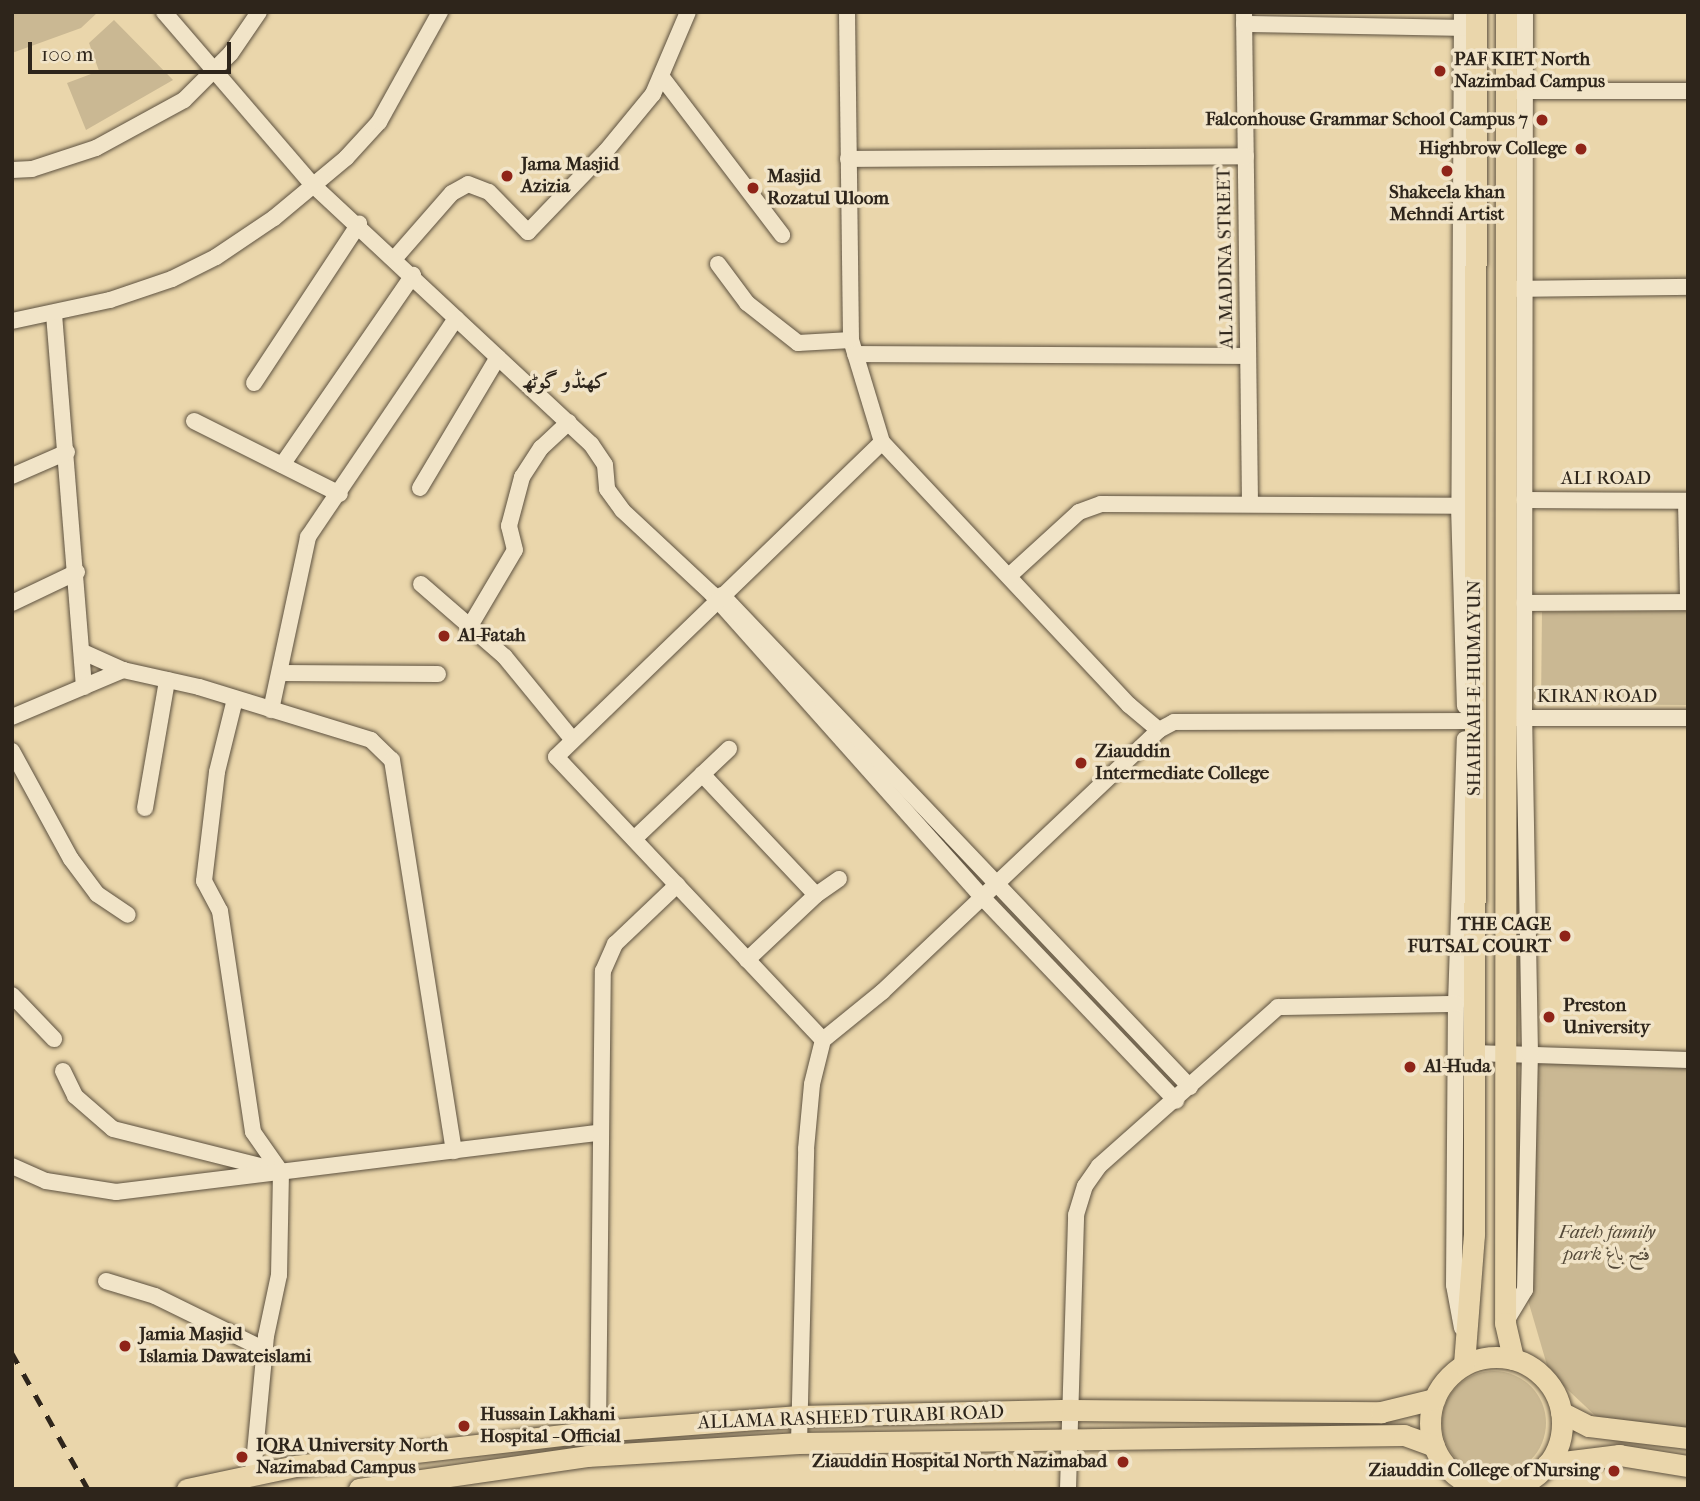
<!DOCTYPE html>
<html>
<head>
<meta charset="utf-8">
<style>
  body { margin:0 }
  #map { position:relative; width:1700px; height:1501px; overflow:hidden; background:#ead6ab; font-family:"IM FELL French Canon",Amiri,serif }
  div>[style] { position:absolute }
  .green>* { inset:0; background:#cab893 }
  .round { border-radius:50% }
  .roads { filter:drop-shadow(0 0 2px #5d513f) drop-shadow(0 0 2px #5d513f) }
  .minor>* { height:16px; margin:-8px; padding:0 8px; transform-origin:8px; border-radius:8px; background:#f1e4c8 }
  .major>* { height:21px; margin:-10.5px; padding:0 10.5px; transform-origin:10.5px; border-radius:10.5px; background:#ead6ab }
  .major>.ring { margin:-10.5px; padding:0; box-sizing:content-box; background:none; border:21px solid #ead6ab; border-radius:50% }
  .rail>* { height:4.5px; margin-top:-2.25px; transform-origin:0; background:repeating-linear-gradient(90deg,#2e251b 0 12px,transparent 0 24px) }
  .dots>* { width:19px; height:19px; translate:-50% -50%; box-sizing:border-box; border:4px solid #f1e4c8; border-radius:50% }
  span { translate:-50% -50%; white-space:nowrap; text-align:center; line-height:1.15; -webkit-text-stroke:7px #f1e4c8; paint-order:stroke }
  .poi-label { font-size:19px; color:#2e251b; font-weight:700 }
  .left { translate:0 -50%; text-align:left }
  .right { translate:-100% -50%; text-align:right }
  .street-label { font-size:19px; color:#2e251b }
  .park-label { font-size:19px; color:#554a39; font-style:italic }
  .neighbourhood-label { font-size:21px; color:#2e251b; font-weight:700 }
  .frame { position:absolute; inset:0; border:14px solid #2e251b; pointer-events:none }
  .scale { position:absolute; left:28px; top:42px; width:203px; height:32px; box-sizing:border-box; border:4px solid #2e251b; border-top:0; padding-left:9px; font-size:21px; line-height:24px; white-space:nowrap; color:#2e251b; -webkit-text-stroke:5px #f1e4c8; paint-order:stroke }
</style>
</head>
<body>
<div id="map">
  <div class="green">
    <div style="clip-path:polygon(12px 12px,98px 12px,81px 28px,12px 53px)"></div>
    <div style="clip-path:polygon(114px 20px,173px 80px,86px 130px,67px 83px,99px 71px,89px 43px)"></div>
    <div style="clip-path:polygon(1688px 611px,1688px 705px,1541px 704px,1542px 612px)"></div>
    <div style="clip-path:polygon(1530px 1054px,1688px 1062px,1688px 1434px,1602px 1422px,1549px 1372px,1525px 1290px)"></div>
    <div class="round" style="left:1442px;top:1371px;width:104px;height:104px"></div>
  </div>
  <div class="roads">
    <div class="minor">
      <div style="left:164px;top:12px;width:228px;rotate:49.3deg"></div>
      <div style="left:313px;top:185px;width:380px;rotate:43deg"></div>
      <div style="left:591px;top:444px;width:25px;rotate:56deg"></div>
      <div style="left:605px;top:465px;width:24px;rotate:85deg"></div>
      <div style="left:607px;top:489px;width:26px;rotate:54deg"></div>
      <div style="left:622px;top:510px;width:125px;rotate:43deg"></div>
      <div style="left:713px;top:595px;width:406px;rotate:48.3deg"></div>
      <div style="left:983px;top:898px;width:280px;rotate:46.4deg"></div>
      <div style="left:847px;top:12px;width:328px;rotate:89.3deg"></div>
      <div style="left:851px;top:340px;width:107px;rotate:73.1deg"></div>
      <div style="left:882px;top:442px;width:361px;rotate:46.8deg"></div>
      <div style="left:1129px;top:705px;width:39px;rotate:40deg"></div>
      <div style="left:1244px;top:12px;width:491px;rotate:89.3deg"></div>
      <div style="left:1462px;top:12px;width:494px;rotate:90.3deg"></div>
      <div style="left:1459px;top:506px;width:200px;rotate:88.3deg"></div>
      <div style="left:1244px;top:24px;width:229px;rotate:1deg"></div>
      <div style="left:661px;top:76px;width:200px;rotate:52.7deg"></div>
      <div style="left:1512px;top:91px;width:176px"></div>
      <div style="left:848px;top:159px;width:398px;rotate:-0.4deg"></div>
      <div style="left:12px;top:170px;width:20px;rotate:-3deg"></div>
      <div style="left:32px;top:169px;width:67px;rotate:-18.2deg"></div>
      <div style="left:96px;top:148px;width:100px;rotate:-28.6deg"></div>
      <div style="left:184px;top:100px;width:66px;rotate:-45deg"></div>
      <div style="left:231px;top:53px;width:50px;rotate:-55.7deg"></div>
      <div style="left:395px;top:258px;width:86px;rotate:-48.8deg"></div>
      <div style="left:452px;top:193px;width:18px;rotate:-29deg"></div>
      <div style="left:468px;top:184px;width:22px;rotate:21deg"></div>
      <div style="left:489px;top:192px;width:56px;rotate:45.7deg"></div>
      <div style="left:528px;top:232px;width:112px;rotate:-46.1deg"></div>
      <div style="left:606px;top:151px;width:74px;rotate:-50.5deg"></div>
      <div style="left:653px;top:94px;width:89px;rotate:-66.9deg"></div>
      <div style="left:718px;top:264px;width:49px;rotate:53.4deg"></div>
      <div style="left:747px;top:303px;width:65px;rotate:38.1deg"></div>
      <div style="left:798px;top:343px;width:53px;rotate:-3.2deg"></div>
      <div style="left:1515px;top:289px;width:173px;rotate:-0.7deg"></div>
      <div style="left:54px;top:314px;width:374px;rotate:85.4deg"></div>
      <div style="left:12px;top:321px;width:100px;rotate:-12.1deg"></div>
      <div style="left:110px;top:300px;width:65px;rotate:-18.7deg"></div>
      <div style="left:172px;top:279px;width:49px;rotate:-26.6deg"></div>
      <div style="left:216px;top:257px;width:70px;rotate:-33.9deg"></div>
      <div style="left:274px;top:218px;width:94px;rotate:-39.8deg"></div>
      <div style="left:346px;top:158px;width:49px;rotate:-47.5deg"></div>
      <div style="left:379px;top:122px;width:126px;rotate:-61deg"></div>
      <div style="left:855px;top:354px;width:393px;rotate:0.3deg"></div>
      <div style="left:254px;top:383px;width:191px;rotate:-56.6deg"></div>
      <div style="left:194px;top:421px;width:163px;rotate:26.6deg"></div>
      <div style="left:282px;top:465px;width:231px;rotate:-55.4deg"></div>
      <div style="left:12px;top:476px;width:60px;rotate:-23.6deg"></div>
      <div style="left:420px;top:488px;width:152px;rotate:-59.2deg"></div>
      <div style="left:1524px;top:500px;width:164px;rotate:0.3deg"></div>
      <div style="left:1686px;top:501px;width:95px;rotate:88.8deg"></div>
      <div style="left:1009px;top:576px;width:95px;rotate:-42.4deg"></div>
      <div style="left:1079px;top:512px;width:23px;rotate:-20deg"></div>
      <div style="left:1101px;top:504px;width:358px;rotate:0.3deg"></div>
      <div style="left:421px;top:584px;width:111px;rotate:41deg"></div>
      <div style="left:505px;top:657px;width:106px;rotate:50.7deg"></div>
      <div style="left:722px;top:595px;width:679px;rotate:46.43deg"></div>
      <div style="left:12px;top:603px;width:72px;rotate:-25.5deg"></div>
      <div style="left:1524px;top:603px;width:164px;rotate:-0.3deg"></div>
      <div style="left:470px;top:626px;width:88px;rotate:-59.4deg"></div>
      <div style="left:515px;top:550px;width:25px;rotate:-104deg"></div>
      <div style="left:509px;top:526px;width:51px;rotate:-75.1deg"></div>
      <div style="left:522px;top:477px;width:35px;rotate:-57deg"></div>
      <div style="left:541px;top:448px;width:38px;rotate:-43deg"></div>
      <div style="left:83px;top:652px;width:44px;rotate:24.2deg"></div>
      <div style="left:123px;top:670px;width:78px;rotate:12.6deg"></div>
      <div style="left:199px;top:687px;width:180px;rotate:17.1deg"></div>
      <div style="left:371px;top:740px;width:29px;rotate:44deg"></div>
      <div style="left:392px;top:760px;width:396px;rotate:81deg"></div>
      <div style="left:280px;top:673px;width:158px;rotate:0.4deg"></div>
      <div style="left:235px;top:699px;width:75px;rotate:103.9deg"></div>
      <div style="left:217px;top:772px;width:110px;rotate:96.8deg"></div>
      <div style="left:204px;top:881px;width:34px;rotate:62deg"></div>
      <div style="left:220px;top:911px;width:223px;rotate:81.5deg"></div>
      <div style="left:253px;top:1132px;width:49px;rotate:55deg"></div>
      <div style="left:281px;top:1172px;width:103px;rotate:91.1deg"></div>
      <div style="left:279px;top:1275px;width:62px;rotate:102deg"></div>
      <div style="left:266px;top:1336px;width:139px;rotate:95.4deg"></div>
      <div style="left:271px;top:710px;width:177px;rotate:-77.9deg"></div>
      <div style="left:308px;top:537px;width:264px;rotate:-55.9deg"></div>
      <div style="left:12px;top:717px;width:121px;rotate:-22.9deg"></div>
      <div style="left:1516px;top:718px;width:172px"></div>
      <div style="left:12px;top:751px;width:123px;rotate:61.4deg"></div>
      <div style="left:71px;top:859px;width:44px;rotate:53.4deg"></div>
      <div style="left:97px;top:894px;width:37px;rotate:34deg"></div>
      <div style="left:702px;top:774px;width:166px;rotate:46.7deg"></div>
      <div style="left:145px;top:808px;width:130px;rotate:-80.2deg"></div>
      <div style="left:634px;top:839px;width:131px;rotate:-43.5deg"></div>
      <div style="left:747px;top:960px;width:95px;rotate:-43.3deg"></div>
      <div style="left:816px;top:895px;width:28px;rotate:-35deg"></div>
      <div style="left:12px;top:995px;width:61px;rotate:46.3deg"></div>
      <div style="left:823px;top:1040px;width:389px;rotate:-133.3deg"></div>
      <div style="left:556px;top:757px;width:453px;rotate:-44deg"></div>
      <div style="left:1474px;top:1053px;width:214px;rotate:1.9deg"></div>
      <div style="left:63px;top:1071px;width:28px;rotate:64deg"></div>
      <div style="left:75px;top:1096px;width:50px;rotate:41deg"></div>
      <div style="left:113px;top:1129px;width:164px;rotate:14.1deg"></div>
      <div style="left:12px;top:1166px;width:37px;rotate:24deg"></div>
      <div style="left:46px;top:1181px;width:71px;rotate:8.9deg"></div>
      <div style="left:116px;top:1192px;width:486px;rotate:-7deg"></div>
      <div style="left:106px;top:1281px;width:51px;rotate:17deg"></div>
      <div style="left:155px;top:1296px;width:123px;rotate:26.1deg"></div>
      <div style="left:1505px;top:1323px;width:39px;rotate:-59deg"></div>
      <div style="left:1525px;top:1290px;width:236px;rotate:-88.8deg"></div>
      <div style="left:1530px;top:1054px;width:336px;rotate:-91deg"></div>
      <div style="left:1524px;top:718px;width:706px;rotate:-89.92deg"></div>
      <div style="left:1462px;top:1328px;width:44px;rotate:-100.5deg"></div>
      <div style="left:1454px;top:1285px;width:281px;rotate:-89.6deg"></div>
      <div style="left:1456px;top:1004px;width:265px;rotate:-88.1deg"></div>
      <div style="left:598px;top:1431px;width:460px;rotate:-89.4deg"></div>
      <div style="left:603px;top:971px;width:30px;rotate:-66deg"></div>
      <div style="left:615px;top:944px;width:86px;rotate:-43.6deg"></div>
      <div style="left:799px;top:1443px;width:294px;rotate:-88.6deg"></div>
      <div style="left:806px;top:1149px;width:65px;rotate:-84.7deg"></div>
      <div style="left:812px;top:1084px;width:45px;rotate:-76deg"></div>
      <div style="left:823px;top:1040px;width:76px;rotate:-39.1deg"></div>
      <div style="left:882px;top:992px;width:381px;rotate:-43.4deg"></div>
      <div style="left:1159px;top:730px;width:17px;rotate:-28deg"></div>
      <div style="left:1174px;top:722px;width:292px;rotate:-0.2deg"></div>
      <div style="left:1068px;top:1489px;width:274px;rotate:-88.3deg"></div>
      <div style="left:1076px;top:1215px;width:30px;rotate:-73deg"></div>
      <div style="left:1085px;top:1186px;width:24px;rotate:-55deg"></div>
      <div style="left:1099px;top:1166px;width:239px;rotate:-41.6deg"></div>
      <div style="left:1278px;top:1007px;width:178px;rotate:-1deg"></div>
    </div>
    <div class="major">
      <div style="left:1506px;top:12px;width:1311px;rotate:90.04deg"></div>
      <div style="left:1505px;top:1323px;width:37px;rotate:77deg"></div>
      <div class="ring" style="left:1430px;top:1357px;width:111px;height:111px"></div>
      <div style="left:1464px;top:1364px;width:129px;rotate:-85.6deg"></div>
      <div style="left:1474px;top:1235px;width:1223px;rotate:-89.91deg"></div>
      <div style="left:1561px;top:1412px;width:31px;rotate:27deg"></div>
      <div style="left:1589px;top:1426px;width:100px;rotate:6.9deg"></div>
      <div style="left:1547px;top:1464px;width:73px;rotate:-7.1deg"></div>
      <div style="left:1619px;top:1455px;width:70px;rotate:9.1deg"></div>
      <div style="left:187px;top:1489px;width:110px;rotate:-12deg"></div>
      <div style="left:295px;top:1466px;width:305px;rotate:-6.6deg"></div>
      <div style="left:598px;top:1431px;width:202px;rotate:-4.3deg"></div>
      <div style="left:799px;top:1416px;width:273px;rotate:-1.3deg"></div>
      <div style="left:1072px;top:1410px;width:309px;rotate:0.4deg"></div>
      <div style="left:1381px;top:1412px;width:55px;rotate:-13.8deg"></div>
      <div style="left:359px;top:1489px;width:230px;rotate:-8.2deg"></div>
      <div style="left:587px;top:1456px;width:212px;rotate:-3.5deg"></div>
      <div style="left:799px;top:1443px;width:605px;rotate:-0.76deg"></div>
      <div style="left:1404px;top:1435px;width:32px;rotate:20deg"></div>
    </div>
  </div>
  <div class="rail">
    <div style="left:12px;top:1353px;width:156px;rotate:60.8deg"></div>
  </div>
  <div class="dots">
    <div style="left:1440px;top:71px;background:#8f2418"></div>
    <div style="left:1542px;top:120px;background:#8f2418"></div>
    <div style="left:1581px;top:149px;background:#8f2418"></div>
    <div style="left:1447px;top:171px;background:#8f2418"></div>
    <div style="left:507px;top:176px;background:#8f2418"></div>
    <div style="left:753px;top:188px;background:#8f2418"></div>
    <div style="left:444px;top:636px;background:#8f2418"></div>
    <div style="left:1081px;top:763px;background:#8f2418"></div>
    <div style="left:1565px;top:936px;background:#8f2418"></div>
    <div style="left:1549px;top:1017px;background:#8f2418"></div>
    <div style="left:1410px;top:1067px;background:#8f2418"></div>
    <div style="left:125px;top:1346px;background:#8f2418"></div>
    <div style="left:464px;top:1426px;background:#8f2418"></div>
    <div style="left:242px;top:1457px;background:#8f2418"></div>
    <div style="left:1123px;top:1462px;background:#8f2418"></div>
    <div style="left:1614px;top:1471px;background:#8f2418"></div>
  </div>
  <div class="poi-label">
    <span class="left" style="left:1454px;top:71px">PAF KIET North<br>Nazimbad Campus</span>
    <span class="right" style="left:1528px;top:120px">Falconhouse Grammar School Campus 7</span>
    <span class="right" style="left:1567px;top:149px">Highbrow College</span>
    <span class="left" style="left:521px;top:176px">Jama Masjid<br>Azizia</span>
    <span class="left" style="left:767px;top:188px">Masjid<br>Rozatul Uloom</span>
    <span style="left:1447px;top:204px">Shakeela khan<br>Mehndi Artist</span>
    <span class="left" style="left:458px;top:636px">Al-Fatah</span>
    <span class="left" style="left:1095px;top:763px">Ziauddin<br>Intermediate College</span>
    <span class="right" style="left:1551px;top:936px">THE CAGE<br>FUTSAL COURT</span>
    <span class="left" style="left:1563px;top:1017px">Preston<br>University</span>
    <span class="left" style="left:1424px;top:1067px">Al-Huda</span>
    <span class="left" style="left:139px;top:1346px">Jamia Masjid<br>Islamia Dawateislami</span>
    <span class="left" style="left:480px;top:1426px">Hussain Lakhani<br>Hospital - Official</span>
    <span class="left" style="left:256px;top:1457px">IQRA University North<br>Nazimabad Campus</span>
    <span class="right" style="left:1107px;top:1462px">Ziauddin Hospital North Nazimabad</span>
    <span class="right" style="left:1600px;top:1471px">Ziauddin College of Nursing</span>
  </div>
  <div class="street-label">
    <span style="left:1226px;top:258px;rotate:-91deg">AL MADINA STREET</span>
    <span style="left:1606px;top:479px">ALI ROAD</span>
    <span style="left:1475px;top:688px;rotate:-90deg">SHAHRAH-E-HUMAYUN</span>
    <span style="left:1597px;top:697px">KIRAN ROAD</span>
    <span style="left:851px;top:1418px;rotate:-2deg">ALLAMA RASHEED TURABI ROAD</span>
  </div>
  <div class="park-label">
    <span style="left:1607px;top:1244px">Fateh family<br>park فتح باغ</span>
  </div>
  <div class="neighbourhood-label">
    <span style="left:565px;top:381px">کھنڈو گوٹھ</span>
  </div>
  <div class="frame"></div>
  <div class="scale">100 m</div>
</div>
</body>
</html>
